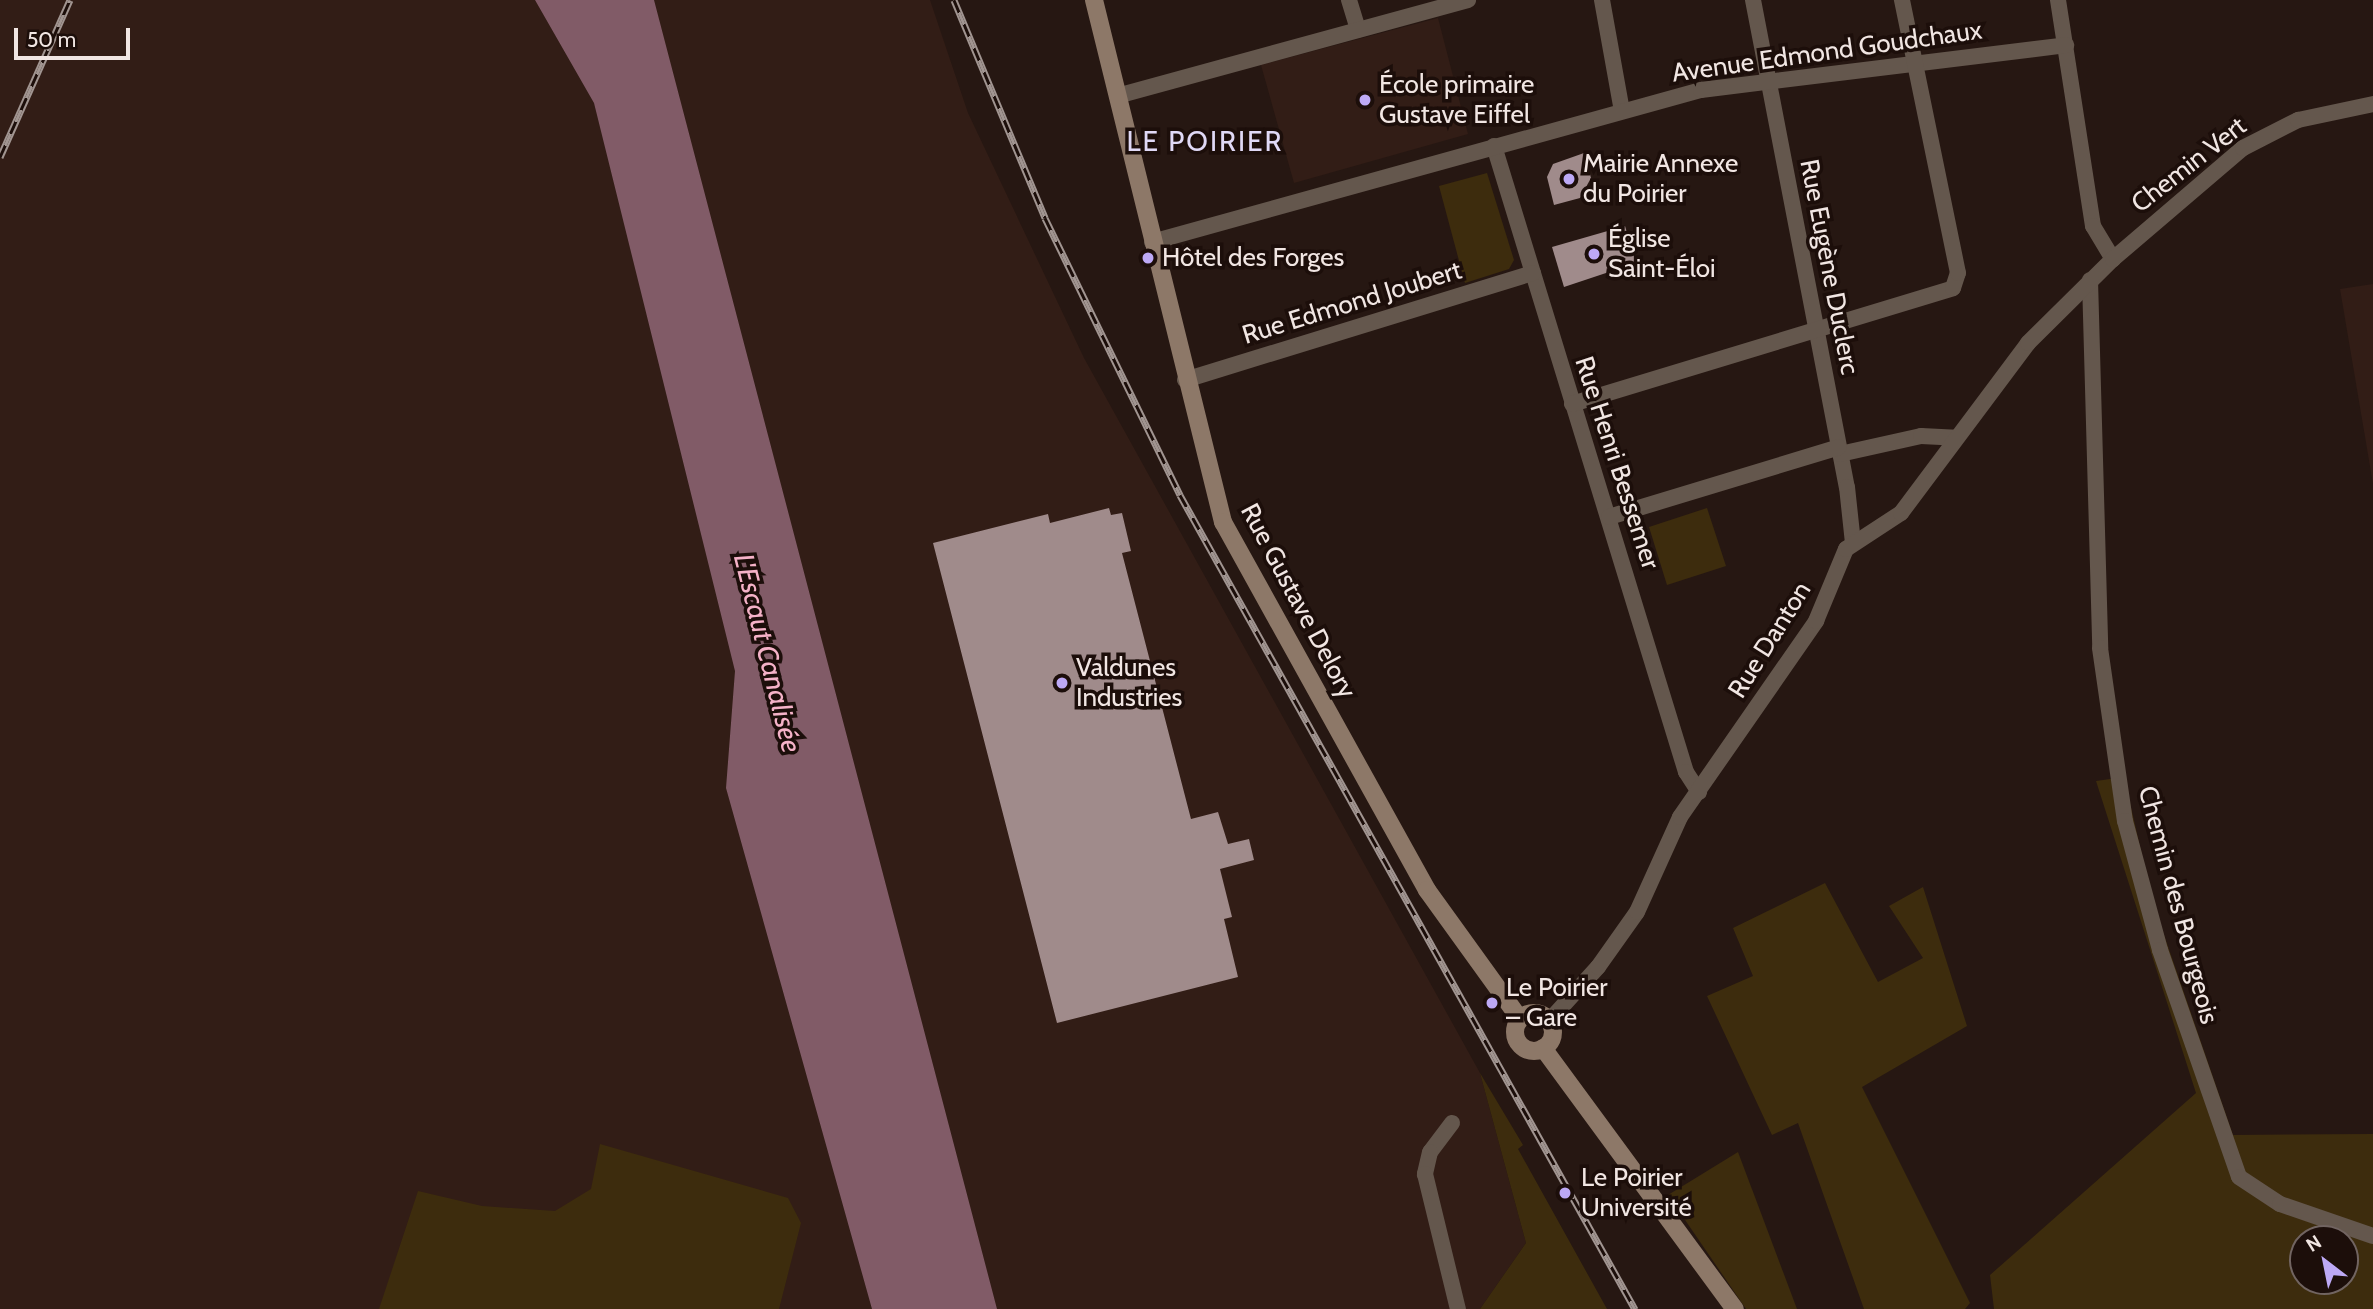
<!DOCTYPE html>
<html>
<head>
<meta charset="utf-8">
<style>
  body { margin:0 }
  #map { position:relative; width:2373px; height:1309px; overflow:hidden; background:#261712; font-family:Cabin,sans-serif }
  div>[style] { position:absolute }
  .built>* { inset:0; background:#321d16 }
  .green>* { inset:0; background:#3d2c0d }
  .water>* { inset:0; background:#815b67 }
  .building>* { inset:0; background:#a08b8b }
  .street>* { height:16px; margin:-8px; padding:0 8px; transform-origin:8px; border-radius:8px; background:#64574d }
  .secondary>* { height:18px; margin:-9px; padding:0 9px; transform-origin:9px; border-radius:9px; background:#8d7868 }
  .secondary>.ring { margin:-9px; padding:0; box-sizing:content-box; background:none; border:18px solid #8d7868; border-radius:50% }
  .rail>* { height:7px; margin-top:-3.5px; transform-origin:0; background:repeating-linear-gradient(90deg,#1c0e0a 0 13px,#a19591 0 26px); box-sizing:border-box; border-block:2px solid #a19591 }
  .dots>* { width:19px; height:19px; translate:-50% -50%; box-sizing:border-box; border:4px solid #1c0e0a; border-radius:50% }
  span { translate:-50% -50%; white-space:nowrap; text-align:center; line-height:1.15; -webkit-text-stroke:7px #1c0e0a; paint-order:stroke }
  .street-label { font-size:26px; color:#f1e6e3 }
  .poi-label { font-size:26px; color:#f1e6e3 }
  .left { translate:0 -50%; text-align:left }
  .neighbourhood-label { font-size:28px; color:#e0d9f6; letter-spacing:2px }
  .water-label { font-size:28px; color:#f5b2c8; font-style:italic }
  .north { position:absolute; left:2289px; top:1225px; width:70px; height:70px; box-sizing:border-box; background:#1c0e0a; border:2px solid #716461; border-radius:50%; rotate:328deg; font-size:19px; font-weight:700; line-height:28px; text-align:center; color:#f1e6e3 }
  .north::after { content:''; display:block; margin:auto; width:24px; height:32px; background:#bda9f5; clip-path:polygon(50% 0,100% 100%,50% 72%,0 100%) }
  .scale { position:absolute; left:14px; top:28px; width:116px; height:32px; box-sizing:border-box; border:4px solid #f1e6e3; border-top:0; padding-left:9px; font-size:21px; line-height:24px; white-space:nowrap; color:#f1e6e3; -webkit-text-stroke:5px #1c0e0a; paint-order:stroke }
</style>
</head>
<body>
<div id="map">
  <div class="built">
    <div style="clip-path:polygon(0 0,930px 0,968px 113px,1084px 358px,1480px 1073px,1526px 1243px,1480px 1309px,0 1309px)"></div>
    <div style="clip-path:polygon(1438px 18px,1468px 134px,1294px 183px,1261px 65px)"></div>
    <div style="clip-path:polygon(2373px 284px,2373px 484px,2340px 289px)"></div>
  </div>
  <div class="green">
    <div style="clip-path:polygon(1487px 173px,1514px 260px,1509px 269px,1465px 283px,1439px 186px)"></div>
    <div style="clip-path:polygon(1707px 508px,1726px 566px,1667px 585px,1649px 527px)"></div>
    <div style="clip-path:polygon(evenodd,2124px 777px,2153px 903px,2233px 1135px,2373px 1134px,2373px 1309px,1994px 1309px,1990px 1275px,2196px 1093px,2096px 781px,2124px 777px,2303px 1239px,2345px 1239px,2345px 1281px,2303px 1281px,2303px 1239px)"></div>
    <div style="clip-path:polygon(1825px 883px,1878px 982px,1923px 958px,1889px 906px,1923px 887px,1967px 1026px,1862px 1087px,1970px 1303px,1965px 1309px,1864px 1309px,1798px 1123px,1772px 1135px,1707px 996px,1753px 976px,1733px 928px)"></div>
    <div style="clip-path:polygon(1480px 1073px,1523px 1145px,1518px 1149px,1607px 1309px,1480px 1309px,1526px 1243px)"></div>
    <div style="clip-path:polygon(600px 1144px,788px 1198px,801px 1223px,779px 1309px,379px 1309px,418px 1191px,482px 1206px,555px 1211px,591px 1189px)"></div>
    <div style="clip-path:polygon(1738px 1152px,1797px 1309px,1746px 1309px,1668px 1195px)"></div>
  </div>
  <div class="water">
    <div style="clip-path:polygon(535px 0,654px 0,997px 1309px,872px 1309px,726px 788px,735px 671px,594px 103px)"></div>
  </div>
  <div class="building">
    <div style="clip-path:polygon(1584px 153px,1591px 178px,1580px 198px,1554px 205px,1547px 177px,1553px 164px)"></div>
    <div style="clip-path:polygon(1625px 226px,1636px 263px,1564px 287px,1552px 247px)"></div>
    <div style="clip-path:polygon(1109px 508px,1111px 515px,1122px 513px,1131px 551px,1122px 553px,1191px 819px,1218px 812px,1228px 844px,1249px 839px,1254px 860px,1220px 869px,1232px 917px,1224px 919px,1238px 977px,1057px 1023px,933px 543px,1048px 514px,1050px 523px)"></div>
  </div>
  <div class="street">
    <div style="left:1349px;top:0;width:31px;rotate:73deg"></div>
    <div style="left:1602px;top:0;width:113px;rotate:79.8deg"></div>
    <div style="left:1753px;top:0;width:496px;rotate:79.1deg"></div>
    <div style="left:1847px;top:487px;width:56px;rotate:83.9deg"></div>
    <div style="left:2058px;top:0;width:229px;rotate:81.2deg"></div>
    <div style="left:2093px;top:226px;width:39px;rotate:59deg"></div>
    <div style="left:1117px;top:96px;width:364px;rotate:-15.3deg"></div>
    <div style="left:1494px;top:146px;width:655px;rotate:72.95deg"></div>
    <div style="left:1686px;top:772px;width:24px;rotate:57deg"></div>
    <div style="left:1152px;top:242px;width:570px;rotate:-15.48deg"></div>
    <div style="left:1701px;top:90px;width:368px;rotate:-7deg"></div>
    <div style="left:2090px;top:280px;width:368px;rotate:88.4deg"></div>
    <div style="left:2100px;top:648px;width:175px;rotate:81.8deg"></div>
    <div style="left:2125px;top:821px;width:134px;rotate:74.8deg"></div>
    <div style="left:2160px;top:950px;width:240px;rotate:70.8deg"></div>
    <div style="left:2239px;top:1177px;width:49px;rotate:33.4deg"></div>
    <div style="left:2280px;top:1204px;width:98px;rotate:19deg"></div>
    <div style="left:1185px;top:380px;width:364px;rotate:-17.1deg"></div>
    <div style="left:1572px;top:404px;width:398px;rotate:-16.9deg"></div>
    <div style="left:1953px;top:288px;width:16px;rotate:-72deg"></div>
    <div style="left:1958px;top:273px;width:279px;rotate:-101.6deg"></div>
    <div style="left:1840px;top:454px;width:83px;rotate:-12.5deg"></div>
    <div style="left:1921px;top:436px;width:35px;rotate:3deg"></div>
    <div style="left:1609px;top:517px;width:240px;rotate:-16.9deg"></div>
    <div style="left:1549px;top:1021px;width:73px;rotate:-47.8deg"></div>
    <div style="left:1598px;top:967px;width:67px;rotate:-54.7deg"></div>
    <div style="left:1637px;top:912px;width:104px;rotate:-65.6deg"></div>
    <div style="left:1680px;top:817px;width:239px;rotate:-55.2deg"></div>
    <div style="left:1816px;top:621px;width:78px;rotate:-67.4deg"></div>
    <div style="left:1846px;top:549px;width:66px;rotate:-33.2deg"></div>
    <div style="left:1901px;top:513px;width:212px;rotate:-53.2deg"></div>
    <div style="left:2028px;top:343px;width:120px;rotate:-44.7deg"></div>
    <div style="left:2113px;top:259px;width:171px;rotate:-40.5deg"></div>
    <div style="left:2243px;top:148px;width:62px;rotate:-27deg"></div>
    <div style="left:2298px;top:120px;width:77px;rotate:-12deg"></div>
    <div style="left:1452px;top:1123px;width:36px;rotate:127deg"></div>
    <div style="left:1430px;top:1152px;width:23px;rotate:103deg"></div>
    <div style="left:1425px;top:1174px;width:139px;rotate:76.3deg"></div>
  </div>
  <div class="secondary">
    <div style="left:1094px;top:0;width:538px;rotate:76.12deg"></div>
    <div style="left:1223px;top:522px;width:421px;rotate:61deg"></div>
    <div style="left:1427px;top:890px;width:159px;rotate:54.2deg"></div>
    <div class="ring" style="left:1515px;top:1013px;width:20px;height:20px"></div>
    <div style="left:1543px;top:1048px;width:324px;rotate:53.7deg"></div>
  </div>
  <div class="rail">
    <div style="left:954px;top:0;width:236px;rotate:67.3deg"></div>
    <div style="left:1045px;top:218px;width:308px;rotate:64deg"></div>
    <div style="left:1180px;top:495px;width:933px;rotate:60.8deg"></div>
    <div style="left:0;top:157px;width:172px;rotate:-66deg"></div>
  </div>
  <div class="dots">
    <div style="left:1365px;top:100px;background:#bda9f5"></div>
    <div style="left:1569px;top:179px;background:#bda9f5"></div>
    <div style="left:1594px;top:254px;background:#bda9f5"></div>
    <div style="left:1148px;top:258px;background:#bda9f5"></div>
    <div style="left:1062px;top:683px;background:#bda9f5"></div>
    <div style="left:1492px;top:1003px;background:#bda9f5"></div>
    <div style="left:1565px;top:1193px;background:#bda9f5"></div>
  </div>
  <div class="street-label">
    <span style="left:1827px;top:52px;rotate:-8deg">Avenue Edmond Goudchaux</span>
    <span style="left:2189px;top:165px;rotate:-38deg">Chemin Vert</span>
    <span style="left:1829px;top:267px;rotate:79deg">Rue Eugène Duclerc</span>
    <span style="left:1352px;top:303px;rotate:-17deg">Rue Edmond Joubert</span>
    <span style="left:1617px;top:463px;rotate:72deg">Rue Henri Bessemer</span>
    <span style="left:1298px;top:601px;rotate:62deg">Rue Gustave Delory</span>
    <span style="left:1770px;top:640px;rotate:-58deg">Rue Danton</span>
    <span style="left:2178px;top:905px;rotate:75deg">Chemin des Bourgeois</span>
  </div>
  <div class="poi-label">
    <span class="left" style="left:1379px;top:100px">École primaire<br>Gustave Eiffel</span>
    <span class="left" style="left:1583px;top:179px">Mairie Annexe<br>du Poirier</span>
    <span class="left" style="left:1608px;top:254px">Église<br>Saint-Éloi</span>
    <span class="left" style="left:1162px;top:258px">Hôtel des Forges</span>
    <span class="left" style="left:1076px;top:683px">Valdunes<br>Industries</span>
    <span class="left" style="left:1506px;top:1003px">Le Poirier<br>– Gare</span>
    <span class="left" style="left:1581px;top:1193px">Le Poirier<br>Université</span>
  </div>
  <div class="neighbourhood-label">
    <span style="left:1205px;top:141px">LE POIRIER</span>
  </div>
  <div class="water-label">
    <span style="left:768px;top:653px;rotate:76deg">L'Escaut Canalisée</span>
  </div>
  <div class="north">N</div>
  <div class="scale">50 m</div>
</div>
</body>
</html>
